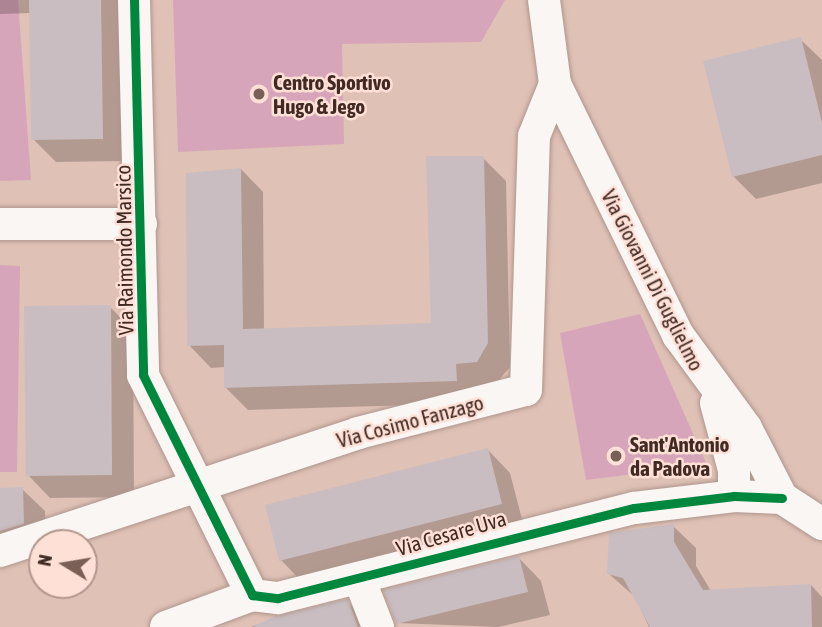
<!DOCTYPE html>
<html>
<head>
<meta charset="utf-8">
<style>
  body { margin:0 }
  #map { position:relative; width:822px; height:627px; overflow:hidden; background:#e0c1b6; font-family:"Asap Condensed",sans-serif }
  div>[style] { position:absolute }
  .green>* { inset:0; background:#d7a5b9 }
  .shadow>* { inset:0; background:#0003 }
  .building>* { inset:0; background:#c9bdc1 }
  .roads { filter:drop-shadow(0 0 2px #ae968d) drop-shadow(0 0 2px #ae968d) }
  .street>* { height:32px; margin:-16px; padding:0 16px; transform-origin:16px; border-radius:16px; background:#faf6f4 }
  .cycleway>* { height:9px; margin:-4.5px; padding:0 4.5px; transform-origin:4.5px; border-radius:4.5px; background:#00873e }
  .dots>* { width:19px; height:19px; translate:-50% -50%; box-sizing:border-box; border:4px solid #ffe0d7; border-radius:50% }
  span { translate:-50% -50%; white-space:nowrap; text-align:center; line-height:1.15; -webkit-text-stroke:5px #ffe0d7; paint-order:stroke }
  .poi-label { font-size:21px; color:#412a23; font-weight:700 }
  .left { translate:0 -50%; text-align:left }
  .street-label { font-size:21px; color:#412a23 }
  .north { position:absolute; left:28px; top:529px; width:70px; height:70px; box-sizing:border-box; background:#ffe0d7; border:2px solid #b3978f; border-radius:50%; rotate:281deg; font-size:19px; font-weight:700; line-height:28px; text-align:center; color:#412a23 }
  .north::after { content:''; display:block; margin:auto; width:24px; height:32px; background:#795f56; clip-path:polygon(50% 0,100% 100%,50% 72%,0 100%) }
</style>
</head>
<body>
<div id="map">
  <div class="green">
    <div style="clip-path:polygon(0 0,18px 0,31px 180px,0 181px)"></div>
    <div style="clip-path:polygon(173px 0,505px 0,481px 42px,342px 44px,344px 144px,178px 152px)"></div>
    <div style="clip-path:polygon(0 265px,20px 266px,17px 472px,0 472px)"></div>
    <div style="clip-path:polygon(640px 314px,707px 465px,586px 480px,560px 333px)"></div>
  </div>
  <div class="shadow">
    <div style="clip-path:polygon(0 0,122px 0,125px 161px,56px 162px,33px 139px,31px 13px,0 14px)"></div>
    <div style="clip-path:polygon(800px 39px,822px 60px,822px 183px,756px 199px,733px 176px)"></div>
    <div style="clip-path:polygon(483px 158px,506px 181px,510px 367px,479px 403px,248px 410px,225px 387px,225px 367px,211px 368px,189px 345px,241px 169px,263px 192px,264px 330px,433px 325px)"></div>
    <div style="clip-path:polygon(110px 307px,133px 330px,134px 497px,50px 498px,28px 475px)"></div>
    <div style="clip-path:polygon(488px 450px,510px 473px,524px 527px,303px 583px,281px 560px)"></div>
    <div style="clip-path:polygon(22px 489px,45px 511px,46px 543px,0 553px,0 490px)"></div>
    <div style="clip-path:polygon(673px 526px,696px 548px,696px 566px,711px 591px,811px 585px,822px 597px,822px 627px,649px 627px,635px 597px,609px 574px)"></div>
    <div style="clip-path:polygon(519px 558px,541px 581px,550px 615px,498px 627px,397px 623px)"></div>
    <div style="clip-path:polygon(347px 601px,371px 627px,251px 627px,276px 618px)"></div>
  </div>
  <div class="building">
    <div style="clip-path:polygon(29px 0,101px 0,103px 139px,31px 140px)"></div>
    <div style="clip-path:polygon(801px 37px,822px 123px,822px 155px,732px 177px,703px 61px)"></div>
    <div style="clip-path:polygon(426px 156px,484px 156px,488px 343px,477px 362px,456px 364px,457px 381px,224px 388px,224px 345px,187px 346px,186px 173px,241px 168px,243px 329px,431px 323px)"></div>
    <div style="clip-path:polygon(111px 305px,112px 475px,26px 476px,24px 306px)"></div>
    <div style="clip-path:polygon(488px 448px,502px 504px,279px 561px,265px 505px)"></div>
    <div style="clip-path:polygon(23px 487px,24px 524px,0 531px,0 488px)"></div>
    <div style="clip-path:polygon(674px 524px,674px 542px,703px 590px,811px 584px,812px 627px,650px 627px,623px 578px,607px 574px,609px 533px)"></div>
    <div style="clip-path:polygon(519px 556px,528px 592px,396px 624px,383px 590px)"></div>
    <div style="clip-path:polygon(348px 599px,358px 627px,253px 627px,275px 616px)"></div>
  </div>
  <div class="roads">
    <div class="street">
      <div style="left:134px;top:0;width:375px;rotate:88.6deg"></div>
      <div style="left:143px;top:375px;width:246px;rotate:63.6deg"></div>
      <div style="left:252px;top:595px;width:26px;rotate:7deg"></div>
      <div style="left:278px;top:598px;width:367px;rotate:-14.2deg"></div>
      <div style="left:634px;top:508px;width:101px;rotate:-6.8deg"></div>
      <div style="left:734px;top:496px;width:48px;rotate:2.4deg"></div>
      <div style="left:544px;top:0;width:85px;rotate:82.5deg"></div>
      <div style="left:555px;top:84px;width:280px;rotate:63.9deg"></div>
      <div style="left:678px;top:335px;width:115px;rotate:53.8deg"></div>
      <div style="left:746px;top:428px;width:79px;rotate:62.8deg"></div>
      <div style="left:782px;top:498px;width:48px;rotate:33deg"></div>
      <div style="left:0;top:224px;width:141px"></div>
      <div style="left:716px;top:403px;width:69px;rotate:75deg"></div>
      <div style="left:734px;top:470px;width:26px;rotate:90deg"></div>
      <div style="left:0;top:551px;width:377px;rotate:-18.2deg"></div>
      <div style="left:358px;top:433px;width:173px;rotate:-14.4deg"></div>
      <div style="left:526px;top:390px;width:254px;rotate:-88.2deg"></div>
      <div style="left:534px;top:136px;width:56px;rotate:-68deg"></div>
      <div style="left:359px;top:578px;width:53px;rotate:68.8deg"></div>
      <div style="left:166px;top:627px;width:92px;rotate:-20.4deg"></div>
    </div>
  </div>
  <div class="cycleway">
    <div style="left:134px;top:0;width:375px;rotate:88.6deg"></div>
    <div style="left:143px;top:375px;width:246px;rotate:63.6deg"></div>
    <div style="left:252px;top:595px;width:26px;rotate:7deg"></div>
    <div style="left:278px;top:598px;width:367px;rotate:-14.2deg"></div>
    <div style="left:634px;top:508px;width:101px;rotate:-6.8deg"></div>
    <div style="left:734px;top:496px;width:48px;rotate:2.4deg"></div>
  </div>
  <div class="dots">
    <div style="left:259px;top:94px;background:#795f56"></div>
    <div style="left:616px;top:456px;background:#795f56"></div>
  </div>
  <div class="poi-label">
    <span class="left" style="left:273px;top:94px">Centro Sportivo<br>Hugo &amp; Jego</span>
    <span class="left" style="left:630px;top:456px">Sant'Antonio<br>da Padova</span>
  </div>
  <div class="street-label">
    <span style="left:124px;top:250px;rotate:-91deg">Via Raimondo Marsico</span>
    <span style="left:653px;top:280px;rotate:63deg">Via Giovanni Di Guglielmo</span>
    <span style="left:410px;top:421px;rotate:-15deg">Via Cosimo Fanzago</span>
    <span style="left:451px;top:533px;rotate:-16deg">Via Cesare Uva</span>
  </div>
  <div class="north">N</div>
</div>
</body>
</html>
